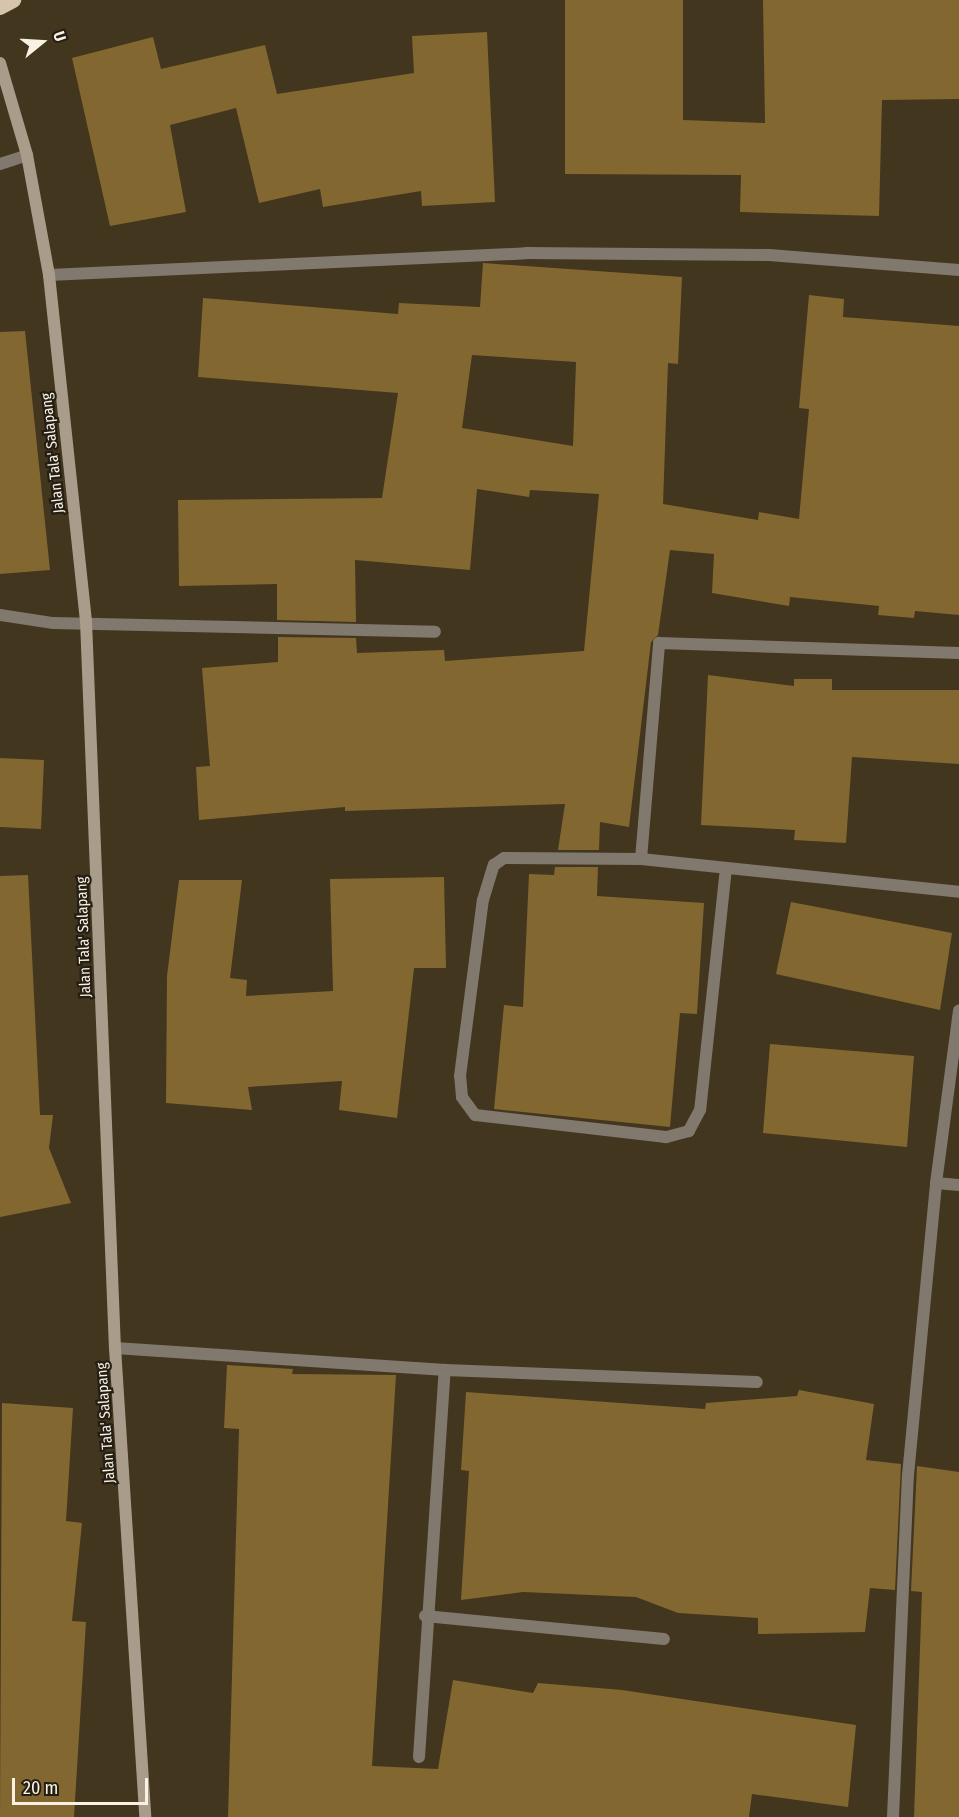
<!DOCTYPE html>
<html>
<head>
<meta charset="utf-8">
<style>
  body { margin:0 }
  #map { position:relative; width:959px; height:1817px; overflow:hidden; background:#42361e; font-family:"Fira Sans Condensed",sans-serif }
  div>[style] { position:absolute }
  .building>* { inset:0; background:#826731 }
  .service>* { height:12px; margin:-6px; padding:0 6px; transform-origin:6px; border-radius:6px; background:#81786e }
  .minor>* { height:12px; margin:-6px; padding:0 6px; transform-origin:6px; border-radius:6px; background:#81786e }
  .secondary>* { height:12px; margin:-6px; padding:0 6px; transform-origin:6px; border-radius:6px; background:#a99c8b }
  .trunk>* { height:16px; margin:-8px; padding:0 8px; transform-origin:8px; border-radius:8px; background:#d7c4ac }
  span { translate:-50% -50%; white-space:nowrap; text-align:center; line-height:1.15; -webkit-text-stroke:4.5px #241e14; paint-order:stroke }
  .street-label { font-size:15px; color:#f9f2e3 }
  .north { position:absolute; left:12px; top:12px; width:60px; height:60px; -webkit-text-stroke:4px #241e14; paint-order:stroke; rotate:72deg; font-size:16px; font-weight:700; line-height:24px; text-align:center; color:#f9f2e3 }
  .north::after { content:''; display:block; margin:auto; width:21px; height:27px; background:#f9f2e3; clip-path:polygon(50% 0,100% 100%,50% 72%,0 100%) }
  .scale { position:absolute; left:12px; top:1778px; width:136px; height:27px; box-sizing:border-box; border:3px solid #f9f2e3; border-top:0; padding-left:8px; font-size:18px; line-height:21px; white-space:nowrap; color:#f9f2e3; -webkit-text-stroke:4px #241e14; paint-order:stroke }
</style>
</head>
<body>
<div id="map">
  <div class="building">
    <div style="clip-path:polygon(565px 0,683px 0,683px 120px,765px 123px,763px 0,959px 0,959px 99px,882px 100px,879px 216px,740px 212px,741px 175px,565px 174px)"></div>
    <div style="clip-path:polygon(487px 32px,495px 202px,422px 206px,421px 191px,323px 207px,320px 189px,259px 203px,236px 108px,170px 125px,186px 212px,110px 226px,72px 58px,153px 37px,161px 69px,265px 45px,277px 94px,414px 73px,412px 36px)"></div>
    <div style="clip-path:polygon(evenodd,483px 263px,682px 277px,678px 364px,668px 363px,663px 504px,758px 520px,759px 512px,799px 519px,809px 409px,799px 408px,809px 295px,844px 299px,843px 317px,959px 326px,959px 615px,915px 611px,914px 618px,878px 615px,879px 606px,790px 597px,789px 606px,712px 593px,714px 554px,670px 550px,658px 635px,651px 642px,629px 827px,600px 822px,599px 850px,558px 850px,565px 804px,345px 811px,345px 807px,199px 820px,196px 767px,210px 766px,202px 668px,278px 662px,278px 637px,356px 638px,357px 653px,444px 650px,445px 661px,584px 651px,599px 494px,530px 490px,529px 497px,477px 489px,470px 570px,355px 560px,356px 622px,277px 620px,277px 584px,179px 586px,178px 500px,382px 498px,398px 393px,198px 377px,203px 298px,398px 314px,399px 303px,480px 307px,483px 263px,472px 355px,576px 362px,573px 446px,462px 428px,472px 355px)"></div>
    <div style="clip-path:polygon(25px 331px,50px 570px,0 574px,0 332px)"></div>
    <div style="clip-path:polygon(708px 675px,794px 686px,794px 679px,832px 679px,832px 690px,959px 690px,959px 764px,852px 757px,846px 843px,794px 840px,795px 830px,701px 825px)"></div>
    <div style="clip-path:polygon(0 758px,44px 760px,41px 829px,0 827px)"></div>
    <div style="clip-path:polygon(555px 867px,598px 867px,597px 896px,704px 903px,697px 1014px,680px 1013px,670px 1127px,494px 1109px,504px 1005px,523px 1007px,529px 874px,554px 875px)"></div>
    <div style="clip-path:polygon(28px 875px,40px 1115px,53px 1115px,49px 1148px,71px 1203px,0 1217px,0 876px)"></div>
    <div style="clip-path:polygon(444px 877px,446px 968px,414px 968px,397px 1118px,339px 1110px,342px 1081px,248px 1087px,252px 1110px,166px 1103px,167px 976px,179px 880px,242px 880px,230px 978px,247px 980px,246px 996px,333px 991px,330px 879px)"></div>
    <div style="clip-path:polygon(791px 902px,952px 933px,940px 1010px,776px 974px)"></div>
    <div style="clip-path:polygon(770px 1044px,914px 1056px,907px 1147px,763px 1133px)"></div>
    <div style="clip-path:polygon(227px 1365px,293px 1369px,292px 1374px,396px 1375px,372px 1766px,438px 1769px,453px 1680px,533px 1693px,538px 1683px,622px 1690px,856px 1725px,848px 1807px,752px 1794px,749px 1817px,228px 1817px,239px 1429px,224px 1428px)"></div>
    <div style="clip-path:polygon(799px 1390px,874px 1404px,866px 1460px,901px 1464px,895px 1590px,870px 1588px,865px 1632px,758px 1634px,758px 1618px,678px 1613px,636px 1597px,523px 1592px,461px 1600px,469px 1471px,461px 1470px,466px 1392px,705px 1409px,706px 1403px,797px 1396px)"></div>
    <div style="clip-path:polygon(2px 1403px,73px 1408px,66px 1521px,82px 1523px,72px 1621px,86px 1622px,74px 1817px,0 1817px)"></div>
    <div style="clip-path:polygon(917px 1466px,959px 1472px,959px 1817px,914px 1817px,922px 1592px,911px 1591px)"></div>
  </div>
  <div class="service">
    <div style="left:0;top:164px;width:28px;rotate:-18deg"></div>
    <div style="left:0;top:615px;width:54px;rotate:8.6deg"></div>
    <div style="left:53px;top:623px;width:382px;rotate:1.3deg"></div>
  </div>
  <div class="minor">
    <div style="left:49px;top:275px;width:478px;rotate:-2.6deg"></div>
    <div style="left:526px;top:253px;width:243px;rotate:0.5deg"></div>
    <div style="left:769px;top:255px;width:191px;rotate:4.5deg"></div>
    <div style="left:641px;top:859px;width:217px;rotate:-85.2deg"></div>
    <div style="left:659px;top:643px;width:300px;rotate:1.9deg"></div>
    <div style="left:726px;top:868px;width:243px;rotate:96.1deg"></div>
    <div style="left:700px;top:1110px;width:24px;rotate:118deg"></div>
    <div style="left:689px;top:1131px;width:24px;rotate:165deg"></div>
    <div style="left:666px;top:1137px;width:192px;rotate:-173.4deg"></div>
    <div style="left:475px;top:1115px;width:22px;rotate:-126deg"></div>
    <div style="left:462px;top:1097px;width:21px;rotate:-95deg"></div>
    <div style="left:460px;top:1076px;width:177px;rotate:-82.6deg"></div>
    <div style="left:483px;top:900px;width:37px;rotate:-73deg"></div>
    <div style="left:494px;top:865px;width:12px;rotate:-35deg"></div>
    <div style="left:504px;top:858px;width:137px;rotate:0.4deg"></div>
    <div style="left:641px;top:859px;width:320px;rotate:5.9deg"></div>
    <div style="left:936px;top:1183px;width:23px;rotate:5deg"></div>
    <div style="left:115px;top:1348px;width:331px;rotate:3.8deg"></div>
    <div style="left:445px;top:1370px;width:312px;rotate:2.2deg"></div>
    <div style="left:425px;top:1616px;width:240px;rotate:5.5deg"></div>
    <div style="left:419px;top:1757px;width:388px;rotate:-86.2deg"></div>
    <div style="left:893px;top:1817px;width:342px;rotate:-87.5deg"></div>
    <div style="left:908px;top:1475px;width:293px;rotate:-84.5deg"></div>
    <div style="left:936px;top:1183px;width:174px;rotate:-82.4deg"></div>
  </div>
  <div class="secondary">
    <div style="left:0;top:63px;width:96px;rotate:73.6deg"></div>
    <div style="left:27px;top:155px;width:122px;rotate:79.6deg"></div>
    <div style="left:49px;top:275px;width:348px;rotate:83.9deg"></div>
    <div style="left:86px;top:621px;width:728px;rotate:87.72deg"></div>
    <div style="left:115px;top:1348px;width:470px;rotate:86.3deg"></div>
  </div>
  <div class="trunk">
    <div style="left:0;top:7px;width:15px;rotate:-28deg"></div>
  </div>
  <div class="street-label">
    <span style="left:53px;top:453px;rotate:-96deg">Jalan Tala' Salapang</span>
    <span style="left:84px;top:937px;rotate:-92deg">Jalan Tala' Salapang</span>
    <span style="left:106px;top:1423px;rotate:-94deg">Jalan Tala' Salapang</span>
  </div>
  <div class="north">U</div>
  <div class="scale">20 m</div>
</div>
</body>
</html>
